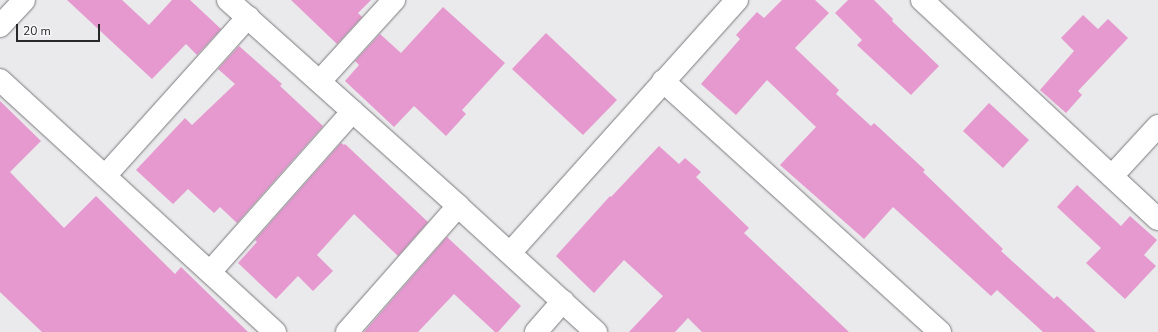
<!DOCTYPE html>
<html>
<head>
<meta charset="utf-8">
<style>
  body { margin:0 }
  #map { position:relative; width:1158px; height:332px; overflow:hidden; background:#eae9ec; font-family:"Nunito Sans",sans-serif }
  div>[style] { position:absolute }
  .building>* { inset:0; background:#e599cf }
  .roads { filter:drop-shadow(0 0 1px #79787b) drop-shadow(0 0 1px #79787b) }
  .minor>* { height:22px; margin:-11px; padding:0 11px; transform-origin:11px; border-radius:11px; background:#fff }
  .tertiary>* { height:22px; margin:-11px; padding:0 11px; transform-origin:11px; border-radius:11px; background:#fff }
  span { translate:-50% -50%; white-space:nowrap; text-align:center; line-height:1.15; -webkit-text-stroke:4px #f7f6f9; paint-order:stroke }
  .scale { position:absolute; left:16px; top:24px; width:84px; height:18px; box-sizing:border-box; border:2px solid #292829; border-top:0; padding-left:5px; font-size:12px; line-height:14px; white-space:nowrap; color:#292829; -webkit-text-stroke:3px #f7f6f9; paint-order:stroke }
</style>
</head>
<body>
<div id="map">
  <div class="building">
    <div style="clip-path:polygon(67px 0,122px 0,149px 25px,172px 0,190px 0,221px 29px,197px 55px,186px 44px,152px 79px)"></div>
    <div style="clip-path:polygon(291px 0,371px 0,358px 13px,362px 17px,337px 44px)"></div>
    <div style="clip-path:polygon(782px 0,815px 0,829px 13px,795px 48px,839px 90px,836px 94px,871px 126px,874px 123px,925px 170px,923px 172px,1003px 249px,1001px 251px,1054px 299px,1057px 296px,1096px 332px,1043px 332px,997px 290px,991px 296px,893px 207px,864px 239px,780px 165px,816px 127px,767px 80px,736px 115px,701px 84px,740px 39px,736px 35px,757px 12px,764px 18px)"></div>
    <div style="clip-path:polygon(848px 0,874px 0,893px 19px,892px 21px,939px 66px,911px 95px,857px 45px,862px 40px,835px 13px)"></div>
    <div style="clip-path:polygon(443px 7px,505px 63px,462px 110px,466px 114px,446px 136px,414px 106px,394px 127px,345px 81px,359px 65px,355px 61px,380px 34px,401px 53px)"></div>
    <div style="clip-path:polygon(1083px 15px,1098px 29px,1108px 19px,1128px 38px,1078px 91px,1082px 95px,1066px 113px,1040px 90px,1074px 51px,1061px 38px)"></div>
    <div style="clip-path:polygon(546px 33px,617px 100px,583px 135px,512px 69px)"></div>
    <div style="clip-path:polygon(239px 46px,282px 84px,280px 86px,323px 126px,237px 223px,220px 207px,214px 213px,188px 189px,173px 204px,136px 170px,185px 118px,192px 125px,235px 84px,218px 69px)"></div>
    <div style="clip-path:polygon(0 101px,41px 141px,10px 172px,64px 228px,96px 196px,175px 274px,181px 267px,248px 332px,42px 332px,0 292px)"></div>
    <div style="clip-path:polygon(989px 103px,1029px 140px,1003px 168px,963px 131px)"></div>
    <div style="clip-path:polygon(341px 143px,344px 145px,345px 144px,428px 222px,398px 256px,354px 214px,317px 255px,333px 271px,313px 291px,298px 276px,276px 299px,238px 263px,257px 242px,255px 240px)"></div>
    <div style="clip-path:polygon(659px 146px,679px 164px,685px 158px,701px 172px,696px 177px,749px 228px,744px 233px,849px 332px,702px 332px,688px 318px,675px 332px,629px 332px,663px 296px,624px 260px,594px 293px,556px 256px,610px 196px,611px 197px)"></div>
    <div style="clip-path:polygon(1077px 185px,1121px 226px,1130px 216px,1157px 240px,1144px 255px,1156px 266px,1125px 299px,1086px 263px,1101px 248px,1057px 207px)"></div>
    <div style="clip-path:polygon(447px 237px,521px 306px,498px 332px,495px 332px,454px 294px,418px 332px,364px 332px)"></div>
  </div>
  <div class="roads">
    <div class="minor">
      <div style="left:228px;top:0;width:309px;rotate:41.8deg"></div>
      <div style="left:458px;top:206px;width:187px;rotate:42.4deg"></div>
      <div style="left:922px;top:0;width:322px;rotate:42.9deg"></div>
      <div style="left:0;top:80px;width:373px;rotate:42.5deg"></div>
      <div style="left:320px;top:81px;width:110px;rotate:-47.6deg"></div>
      <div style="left:663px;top:81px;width:374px;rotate:42.2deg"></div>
      <div style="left:105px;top:176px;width:214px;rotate:-48deg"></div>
      <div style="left:1112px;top:176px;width:68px;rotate:-47.4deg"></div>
      <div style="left:510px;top:253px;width:340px;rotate:-48.1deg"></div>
      <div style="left:210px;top:272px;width:215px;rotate:-48.4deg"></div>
      <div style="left:347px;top:332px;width:168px;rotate:-48.6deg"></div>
      <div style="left:536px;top:332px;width:41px;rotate:-48.9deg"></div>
    </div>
    <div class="tertiary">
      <div style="left:0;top:26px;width:35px;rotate:-47deg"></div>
    </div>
  </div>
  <div class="scale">20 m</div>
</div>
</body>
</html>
